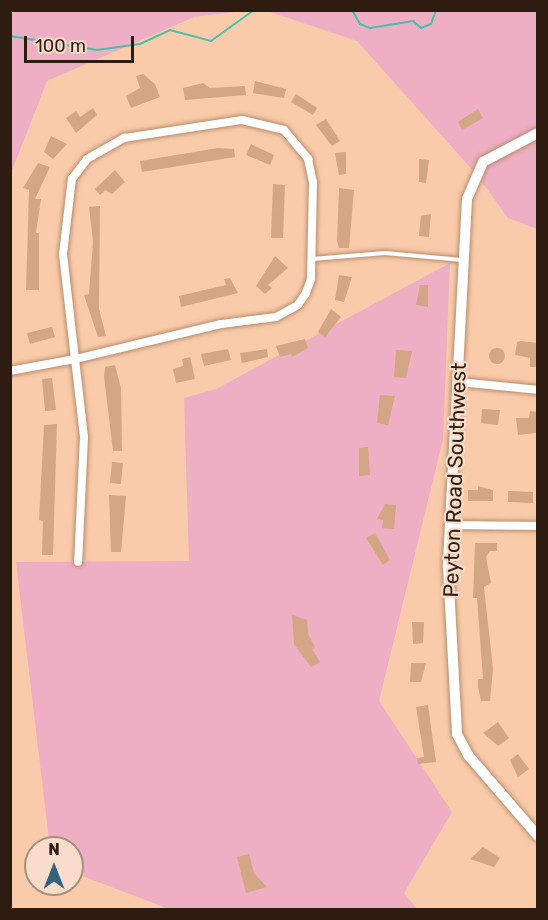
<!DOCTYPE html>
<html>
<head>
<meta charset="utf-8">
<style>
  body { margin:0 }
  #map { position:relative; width:548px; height:920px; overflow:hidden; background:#f9cbaa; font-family:Rubik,sans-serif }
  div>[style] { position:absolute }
  .green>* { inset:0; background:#eeaec4 }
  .stream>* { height:2px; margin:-1px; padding:0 1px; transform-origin:1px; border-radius:1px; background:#48c1a8 }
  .building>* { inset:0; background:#d3a686 }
  .round { border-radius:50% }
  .roads { filter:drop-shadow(0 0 2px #b88c6d) drop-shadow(0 0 2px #b88c6d) }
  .lane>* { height:4px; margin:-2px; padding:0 2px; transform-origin:2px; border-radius:2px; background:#fff }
  .street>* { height:8px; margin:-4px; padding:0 4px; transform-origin:4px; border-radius:4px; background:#fff }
  .secondary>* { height:10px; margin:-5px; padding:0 5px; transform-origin:5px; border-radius:5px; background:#fff }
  span { translate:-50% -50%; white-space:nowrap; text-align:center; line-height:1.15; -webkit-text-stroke:4.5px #f9dcc9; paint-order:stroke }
  .street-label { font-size:21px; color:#2d1c0f }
  .frame { position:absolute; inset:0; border:12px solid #2d1c0f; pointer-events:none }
  .north { position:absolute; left:24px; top:836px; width:60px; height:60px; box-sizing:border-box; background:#f9dcc9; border:2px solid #a78f7f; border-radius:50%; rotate:0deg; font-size:16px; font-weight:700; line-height:24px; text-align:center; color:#2d1c0f }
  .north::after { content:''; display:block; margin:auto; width:21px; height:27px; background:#326482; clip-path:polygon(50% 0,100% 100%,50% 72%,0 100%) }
  .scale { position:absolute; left:24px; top:36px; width:110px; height:27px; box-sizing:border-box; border:3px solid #2d1c0f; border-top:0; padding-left:8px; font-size:18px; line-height:21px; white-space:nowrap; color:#2d1c0f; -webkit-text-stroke:4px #f9dcc9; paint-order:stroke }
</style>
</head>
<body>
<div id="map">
  <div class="green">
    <div style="clip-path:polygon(11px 10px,243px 10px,243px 11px,194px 17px,47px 81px,11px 173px)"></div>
    <div style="clip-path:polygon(267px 11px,537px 11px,537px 229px,508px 218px,477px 175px,357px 41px)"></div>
    <div style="clip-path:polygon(450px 263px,443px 439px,379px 701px,452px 812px,404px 893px,417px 909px,169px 909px,72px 872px,72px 848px,50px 848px,16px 562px,189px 561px,184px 398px,216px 389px)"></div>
  </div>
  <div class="stream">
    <div style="left:352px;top:10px;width:16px;rotate:60deg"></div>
    <div style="left:360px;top:24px;width:11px;rotate:22deg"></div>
    <div style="left:370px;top:28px;width:44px;rotate:-9.2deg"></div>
    <div style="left:413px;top:21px;width:11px;rotate:41deg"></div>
    <div style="left:421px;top:28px;width:11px;rotate:-22deg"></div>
    <div style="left:431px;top:24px;width:15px;rotate:-70deg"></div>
    <div style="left:10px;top:36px;width:88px;rotate:9.1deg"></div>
    <div style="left:97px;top:50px;width:43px;rotate:-7.9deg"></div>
    <div style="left:140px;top:44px;width:33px;rotate:-25deg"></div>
    <div style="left:170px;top:30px;width:42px;rotate:15deg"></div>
    <div style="left:211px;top:41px;width:53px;rotate:-35.8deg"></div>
  </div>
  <div class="building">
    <div style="clip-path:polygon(143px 74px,155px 84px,160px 97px,131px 108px,126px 96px,140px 88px,136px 76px)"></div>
    <div style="clip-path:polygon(255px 81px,286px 89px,284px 98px,253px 93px)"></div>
    <div style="clip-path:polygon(203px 83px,210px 88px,245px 86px,246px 95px,185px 100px,183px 88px)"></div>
    <div style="clip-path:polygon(296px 94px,317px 108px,313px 115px,291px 102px)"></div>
    <div style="clip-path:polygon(93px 108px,97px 115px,76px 133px,66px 118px,76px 111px,80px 117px)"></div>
    <div style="clip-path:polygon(478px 109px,483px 118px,462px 130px,458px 122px)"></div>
    <div style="clip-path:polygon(326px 119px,340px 141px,332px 146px,316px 125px)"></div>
    <div style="clip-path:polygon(51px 136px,67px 144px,53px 159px,44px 152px)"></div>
    <div style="clip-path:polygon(251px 144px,274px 155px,270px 165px,246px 155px)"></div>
    <div style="clip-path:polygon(218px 148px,234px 149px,235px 157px,142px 172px,140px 161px)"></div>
    <div style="clip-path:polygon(346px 152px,346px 174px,339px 175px,335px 153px)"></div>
    <div style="clip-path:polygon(419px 159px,429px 160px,426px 183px,419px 182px)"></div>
    <div style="clip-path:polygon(38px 163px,50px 167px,35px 199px,41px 199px,36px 233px,39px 233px,39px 290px,26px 290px,29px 190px,23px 188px)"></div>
    <div style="clip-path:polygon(115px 170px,125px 182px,112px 194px,105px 190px,100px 195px,95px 189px)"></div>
    <div style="clip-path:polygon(273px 184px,285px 185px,283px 238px,271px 238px)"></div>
    <div style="clip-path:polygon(339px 188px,354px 190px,349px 248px,339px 248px,337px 241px)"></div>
    <div style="clip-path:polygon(100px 206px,99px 309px,106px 336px,98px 337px,84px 295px,89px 294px,93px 242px,89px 207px)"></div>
    <div style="clip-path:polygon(431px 214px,429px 237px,419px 236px,421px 216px)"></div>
    <div style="clip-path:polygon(275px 256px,288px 268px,268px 285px,272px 288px,265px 294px,256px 286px)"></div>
    <div style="clip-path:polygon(339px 275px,352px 277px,344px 302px,335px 300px)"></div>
    <div style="clip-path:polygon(230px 278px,238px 293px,181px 307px,179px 296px,226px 285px,224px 279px)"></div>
    <div style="clip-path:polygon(420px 285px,428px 285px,428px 307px,416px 305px)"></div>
    <div style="clip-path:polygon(331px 309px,341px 317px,325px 337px,318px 332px)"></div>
    <div style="clip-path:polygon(52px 327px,55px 337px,30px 344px,27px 333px)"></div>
    <div style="clip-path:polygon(305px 339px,308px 348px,292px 357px,291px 354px,280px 357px,276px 346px)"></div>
    <div style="clip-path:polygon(521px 341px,537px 343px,537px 367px,530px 367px,530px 358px,515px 355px,517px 342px)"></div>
    <div class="round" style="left:489px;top:348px;width:16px;height:16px"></div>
    <div style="clip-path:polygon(228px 349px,231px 360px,204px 366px,201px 354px)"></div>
    <div style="clip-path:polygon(267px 349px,268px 357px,242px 363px,240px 353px)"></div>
    <div style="clip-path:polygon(396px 350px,412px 351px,406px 378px,394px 377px)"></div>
    <div style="clip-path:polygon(190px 357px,195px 379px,176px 383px,173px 369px,183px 366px,182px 359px)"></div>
    <div style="clip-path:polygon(115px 365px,121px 388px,122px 451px,113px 451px,104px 377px,105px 367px)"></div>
    <div style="clip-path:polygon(52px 378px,56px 410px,45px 411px,42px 379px)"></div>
    <div style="clip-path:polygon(380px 395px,395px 396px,388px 425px,377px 423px)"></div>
    <div style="clip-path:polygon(482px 409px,500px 410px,498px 425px,481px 423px)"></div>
    <div style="clip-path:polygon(530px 411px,537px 412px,536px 433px,518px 435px,516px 418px,529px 418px)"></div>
    <div style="clip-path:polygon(57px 424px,53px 555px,42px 555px,43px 521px,39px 520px,44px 425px)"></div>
    <div style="clip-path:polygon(368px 447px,370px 475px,359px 476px,359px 448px)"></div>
    <div style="clip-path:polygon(112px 462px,123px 463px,121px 484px,110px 483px)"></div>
    <div style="clip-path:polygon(478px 486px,493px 490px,493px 501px,468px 501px,468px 490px,478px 490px)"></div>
    <div style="clip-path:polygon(508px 491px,533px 492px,533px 503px,508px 502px)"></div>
    <div style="clip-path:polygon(109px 495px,126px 496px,121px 552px,111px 552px)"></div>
    <div style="clip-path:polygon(385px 504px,396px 505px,394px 529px,382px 528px,383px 520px,377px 519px)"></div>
    <div style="clip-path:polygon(375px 533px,390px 560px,383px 565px,366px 538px)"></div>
    <div style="clip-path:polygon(475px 543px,497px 543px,497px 551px,490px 551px,486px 557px,491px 583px,484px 587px,493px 669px,490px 701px,481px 701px,478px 687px,478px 679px,483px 679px,477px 598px,473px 598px)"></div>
    <div style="clip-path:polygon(292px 615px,307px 620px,308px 634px,315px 647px,312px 649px,320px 662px,311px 667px,294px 644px)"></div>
    <div style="clip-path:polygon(412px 622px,424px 622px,423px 643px,413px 644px)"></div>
    <div style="clip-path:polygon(411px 663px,426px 663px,421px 682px,410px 682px)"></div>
    <div style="clip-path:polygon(428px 705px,436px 762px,418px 764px,417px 758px,424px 757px,416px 707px)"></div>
    <div style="clip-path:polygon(498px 722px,509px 738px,498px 746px,483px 733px)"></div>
    <div style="clip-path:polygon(518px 754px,529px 769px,518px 777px,510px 760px)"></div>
    <div style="clip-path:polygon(483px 847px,500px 858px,494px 867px,470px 859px)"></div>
    <div style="clip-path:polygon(249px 854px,254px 873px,267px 887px,246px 893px,237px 857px)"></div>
  </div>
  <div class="roads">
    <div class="lane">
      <div style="left:312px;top:259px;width:73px;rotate:-4.7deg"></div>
      <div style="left:385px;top:253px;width:78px;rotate:5.1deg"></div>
    </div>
    <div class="street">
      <div style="left:242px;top:120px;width:43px;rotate:13.4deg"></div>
      <div style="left:284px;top:130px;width:38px;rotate:50deg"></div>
      <div style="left:308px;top:159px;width:24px;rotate:78deg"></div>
      <div style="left:313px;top:182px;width:97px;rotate:91.2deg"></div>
      <div style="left:311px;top:279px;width:15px;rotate:110deg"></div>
      <div style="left:306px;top:293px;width:14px;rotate:124deg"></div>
      <div style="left:298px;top:305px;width:25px;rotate:151deg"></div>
      <div style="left:276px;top:317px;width:55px;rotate:172.7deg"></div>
      <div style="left:221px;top:324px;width:150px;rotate:166.5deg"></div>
      <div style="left:75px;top:359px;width:106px;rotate:-96.5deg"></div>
      <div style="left:63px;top:254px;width:76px;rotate:-83.2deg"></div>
      <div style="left:72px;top:179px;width:25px;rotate:-53deg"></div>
      <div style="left:87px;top:159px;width:43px;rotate:-29.6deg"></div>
      <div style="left:124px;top:138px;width:119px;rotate:-8.7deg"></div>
      <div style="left:10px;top:371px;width:66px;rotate:-10.5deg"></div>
      <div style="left:75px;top:359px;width:79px;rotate:83.4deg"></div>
      <div style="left:84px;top:437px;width:125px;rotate:92.7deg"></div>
      <div style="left:458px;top:382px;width:80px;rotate:5.7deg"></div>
      <div style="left:450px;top:525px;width:88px;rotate:0.7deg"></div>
    </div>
    <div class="secondary">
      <div style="left:538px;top:133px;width:62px;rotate:152.2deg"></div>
      <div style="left:483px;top:162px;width:40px;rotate:113.4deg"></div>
      <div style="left:467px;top:199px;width:368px;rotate:93deg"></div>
      <div style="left:448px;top:567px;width:167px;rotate:86.9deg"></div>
      <div style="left:457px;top:734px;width:24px;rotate:62deg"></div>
      <div style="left:468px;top:755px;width:107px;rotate:49.2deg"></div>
    </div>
  </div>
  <div class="street-label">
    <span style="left:455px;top:480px;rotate:-88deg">Peyton Road Southwest</span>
  </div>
  <div class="frame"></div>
  <div class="north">N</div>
  <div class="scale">100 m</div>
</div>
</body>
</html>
